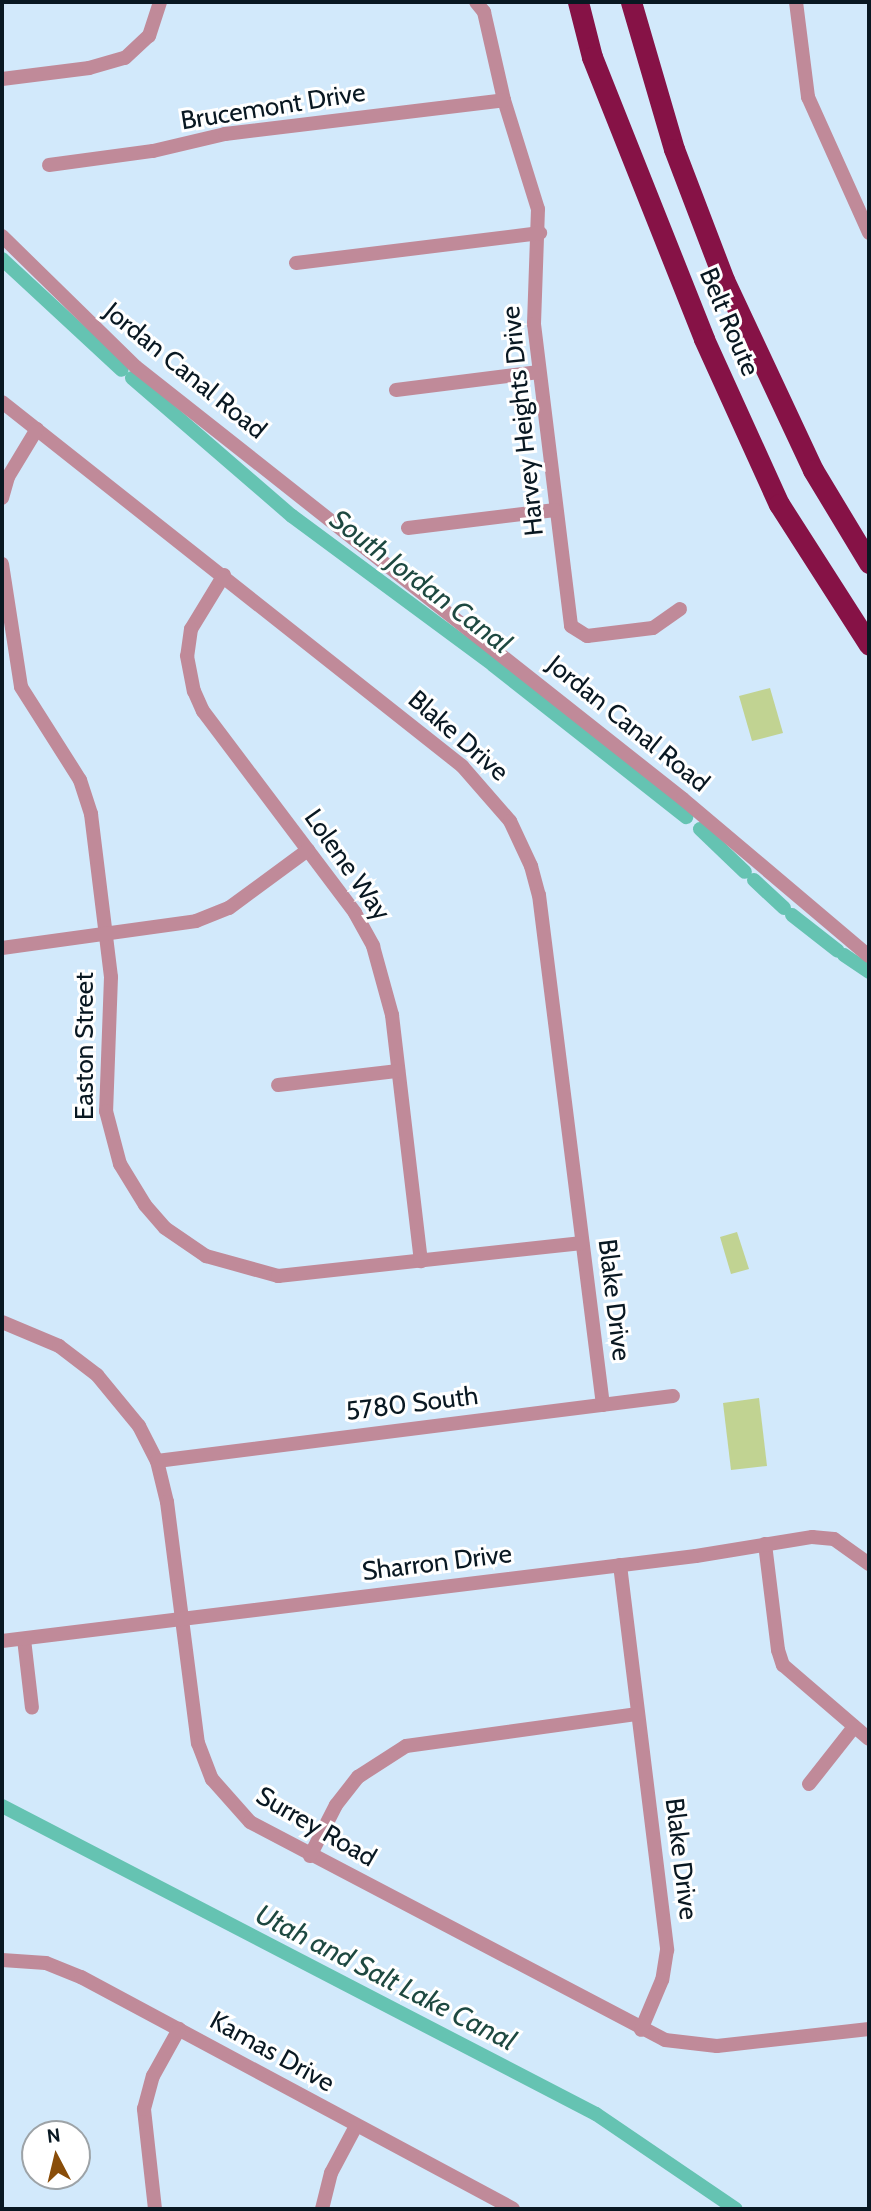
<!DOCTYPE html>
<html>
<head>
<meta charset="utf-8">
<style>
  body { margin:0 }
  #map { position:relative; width:871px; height:2211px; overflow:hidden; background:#d2e9fb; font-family:Cabin,sans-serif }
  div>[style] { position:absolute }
  .green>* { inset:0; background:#c1d392 }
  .canal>* { height:14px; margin:-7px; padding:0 7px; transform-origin:7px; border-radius:7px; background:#65c3b2 }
  .street>* { height:14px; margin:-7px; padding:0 7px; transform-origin:7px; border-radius:7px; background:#c08a99 }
  .highway>* { height:21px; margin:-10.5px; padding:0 10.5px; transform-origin:10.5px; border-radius:10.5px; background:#861246 }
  span { translate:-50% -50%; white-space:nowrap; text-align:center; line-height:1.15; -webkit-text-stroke:6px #fff; paint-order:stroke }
  .street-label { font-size:26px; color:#091822 }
  .water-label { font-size:28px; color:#1e4941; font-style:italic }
  .frame { position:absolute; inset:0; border:4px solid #091822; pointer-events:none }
  .north { position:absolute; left:21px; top:2120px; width:70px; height:70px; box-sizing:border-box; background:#fff; border:2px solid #9da3a7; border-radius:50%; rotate:353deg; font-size:19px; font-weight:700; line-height:28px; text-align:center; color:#091822 }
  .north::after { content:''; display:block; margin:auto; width:24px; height:32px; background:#894d09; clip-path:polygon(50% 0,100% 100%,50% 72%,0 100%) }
</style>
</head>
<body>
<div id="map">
  <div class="green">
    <div style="clip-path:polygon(770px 688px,783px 733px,752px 741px,739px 696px)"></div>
    <div style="clip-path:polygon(737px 1232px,749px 1269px,731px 1274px,720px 1237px)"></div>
    <div style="clip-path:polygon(759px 1398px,767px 1466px,731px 1470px,723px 1403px)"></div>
  </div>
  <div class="canal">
    <div style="left:2px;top:259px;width:163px;rotate:42.8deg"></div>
    <div style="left:132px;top:378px;width:211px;rotate:40.8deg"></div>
    <div style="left:292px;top:516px;width:250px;rotate:36.5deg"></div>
    <div style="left:493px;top:665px;width:246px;rotate:38.2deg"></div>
    <div style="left:700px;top:829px;width:62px;rotate:43.7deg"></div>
    <div style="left:754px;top:880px;width:41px;rotate:43deg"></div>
    <div style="left:792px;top:915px;width:58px;rotate:38deg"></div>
    <div style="left:844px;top:955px;width:30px;rotate:34deg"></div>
    <div style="left:2px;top:1806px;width:669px;rotate:27.41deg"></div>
    <div style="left:596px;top:2114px;width:169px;rotate:34.2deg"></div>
  </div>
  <div class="street">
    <div style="left:476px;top:2px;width:13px;rotate:51deg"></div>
    <div style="left:484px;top:12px;width:90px;rotate:77.2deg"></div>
    <div style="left:504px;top:100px;width:114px;rotate:72.7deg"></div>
    <div style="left:538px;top:209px;width:115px;rotate:92deg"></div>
    <div style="left:534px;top:324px;width:304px;rotate:83deg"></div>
    <div style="left:571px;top:626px;width:19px;rotate:32deg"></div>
    <div style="left:587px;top:636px;width:66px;rotate:-6.9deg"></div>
    <div style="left:653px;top:628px;width:33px;rotate:-35deg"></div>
    <div style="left:796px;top:2px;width:96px;rotate:82.8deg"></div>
    <div style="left:808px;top:97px;width:149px;rotate:65.8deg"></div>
    <div style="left:2px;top:79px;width:88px;rotate:-7.2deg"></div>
    <div style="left:89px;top:68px;width:37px;rotate:-16deg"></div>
    <div style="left:125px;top:58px;width:33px;rotate:-43deg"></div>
    <div style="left:149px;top:36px;width:36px;rotate:-72deg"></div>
    <div style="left:49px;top:165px;width:105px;rotate:-7.7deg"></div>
    <div style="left:153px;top:151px;width:74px;rotate:-13.3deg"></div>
    <div style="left:225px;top:134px;width:281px;rotate:-6.9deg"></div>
    <div style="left:2px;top:236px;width:187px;rotate:44.4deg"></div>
    <div style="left:136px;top:367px;width:697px;rotate:38.3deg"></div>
    <div style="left:683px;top:799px;width:243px;rotate:40.2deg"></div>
    <div style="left:296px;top:263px;width:246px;rotate:-7deg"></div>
    <div style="left:396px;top:390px;width:144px;rotate:-7.2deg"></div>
    <div style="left:2px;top:402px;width:587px;rotate:38.35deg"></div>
    <div style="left:462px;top:766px;width:73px;rotate:48.9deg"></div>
    <div style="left:510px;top:821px;width:50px;rotate:65deg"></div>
    <div style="left:531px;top:866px;width:30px;rotate:75deg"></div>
    <div style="left:539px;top:895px;width:514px;rotate:82.85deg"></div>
    <div style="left:2px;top:498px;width:22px;rotate:-74deg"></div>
    <div style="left:8px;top:477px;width:56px;rotate:-58.9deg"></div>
    <div style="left:408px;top:528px;width:148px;rotate:-7deg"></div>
    <div style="left:2px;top:564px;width:124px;rotate:81.2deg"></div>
    <div style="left:21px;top:687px;width:110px;rotate:57.6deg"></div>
    <div style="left:80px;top:780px;width:36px;rotate:72deg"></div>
    <div style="left:91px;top:814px;width:164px;rotate:83deg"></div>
    <div style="left:111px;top:977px;width:134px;rotate:92.1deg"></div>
    <div style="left:106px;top:1111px;width:55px;rotate:75.2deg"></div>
    <div style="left:120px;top:1164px;width:48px;rotate:58.6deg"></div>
    <div style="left:145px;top:1205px;width:30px;rotate:49deg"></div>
    <div style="left:165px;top:1228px;width:50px;rotate:34.3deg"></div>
    <div style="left:206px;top:1256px;width:75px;rotate:15.5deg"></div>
    <div style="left:278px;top:1276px;width:306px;rotate:-6.2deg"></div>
    <div style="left:224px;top:575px;width:63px;rotate:121.4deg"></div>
    <div style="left:191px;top:629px;width:27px;rotate:98deg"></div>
    <div style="left:187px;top:656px;width:36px;rotate:79deg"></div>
    <div style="left:194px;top:691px;width:22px;rotate:66deg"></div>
    <div style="left:203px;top:711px;width:253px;rotate:53deg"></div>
    <div style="left:355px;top:913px;width:38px;rotate:61deg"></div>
    <div style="left:373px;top:946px;width:72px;rotate:74.6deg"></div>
    <div style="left:392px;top:1015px;width:248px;rotate:83.3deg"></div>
    <div style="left:2px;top:948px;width:196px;rotate:-7.9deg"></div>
    <div style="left:196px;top:921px;width:35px;rotate:-22deg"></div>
    <div style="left:229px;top:908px;width:98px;rotate:-36.3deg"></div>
    <div style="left:278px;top:1085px;width:121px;rotate:-6.7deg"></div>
    <div style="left:2px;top:1322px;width:62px;rotate:22.8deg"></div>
    <div style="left:59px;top:1346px;width:48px;rotate:37.3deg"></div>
    <div style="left:97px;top:1375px;width:66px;rotate:50.5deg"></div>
    <div style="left:139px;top:1426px;width:39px;rotate:63deg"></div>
    <div style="left:157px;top:1461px;width:42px;rotate:76.3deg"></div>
    <div style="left:167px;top:1502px;width:243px;rotate:82.7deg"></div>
    <div style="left:198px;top:1743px;width:39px;rotate:69deg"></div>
    <div style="left:212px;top:1779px;width:57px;rotate:48.5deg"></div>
    <div style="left:250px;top:1822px;width:469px;rotate:27.7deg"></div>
    <div style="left:665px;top:2040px;width:52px;rotate:6.6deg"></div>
    <div style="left:717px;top:2046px;width:153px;rotate:-6.4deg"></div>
    <div style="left:157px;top:1461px;width:520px;rotate:-7.18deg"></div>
    <div style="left:765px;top:1544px;width:107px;rotate:83deg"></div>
    <div style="left:778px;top:1650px;width:16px;rotate:72deg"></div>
    <div style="left:783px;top:1665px;width:113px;rotate:40.7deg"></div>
    <div style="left:620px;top:1565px;width:388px;rotate:83deg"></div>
    <div style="left:667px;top:1950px;width:30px;rotate:99deg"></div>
    <div style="left:662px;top:1980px;width:54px;rotate:112.8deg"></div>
    <div style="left:24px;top:1639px;width:69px;rotate:83.4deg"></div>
    <div style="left:2px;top:1641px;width:699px;rotate:-6.98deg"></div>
    <div style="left:696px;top:1556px;width:118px;rotate:-9.3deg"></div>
    <div style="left:812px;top:1537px;width:22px;rotate:5deg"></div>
    <div style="left:834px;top:1539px;width:43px;rotate:35.5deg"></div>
    <div style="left:809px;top:1784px;width:73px;rotate:-51.7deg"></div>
    <div style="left:310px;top:1856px;width:57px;rotate:-63deg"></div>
    <div style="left:336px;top:1805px;width:36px;rotate:-52deg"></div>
    <div style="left:358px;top:1777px;width:57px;rotate:-32.9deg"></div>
    <div style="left:406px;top:1746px;width:234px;rotate:-7.9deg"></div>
    <div style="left:2px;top:1960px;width:44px;rotate:3.9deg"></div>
    <div style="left:46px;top:1963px;width:38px;rotate:22deg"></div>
    <div style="left:81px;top:1977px;width:490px;rotate:28.2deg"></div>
    <div style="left:155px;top:2209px;width:101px;rotate:-96.3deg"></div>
    <div style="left:144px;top:2109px;width:34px;rotate:-75deg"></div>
    <div style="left:153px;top:2076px;width:54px;rotate:-61deg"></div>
    <div style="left:322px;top:2209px;width:37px;rotate:-76deg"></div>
    <div style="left:331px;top:2173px;width:53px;rotate:-62deg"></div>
  </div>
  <div class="highway">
    <div style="left:578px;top:2px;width:57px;rotate:75.7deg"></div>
    <div style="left:592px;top:57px;width:303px;rotate:68.3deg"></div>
    <div style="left:704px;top:339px;width:181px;rotate:65.6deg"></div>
    <div style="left:779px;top:504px;width:167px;rotate:57.4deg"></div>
    <div style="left:631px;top:2px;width:153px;rotate:73.7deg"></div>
    <div style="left:674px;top:149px;width:140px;rotate:69.1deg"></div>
    <div style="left:724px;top:280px;width:210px;rotate:64.9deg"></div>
    <div style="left:813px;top:470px;width:109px;rotate:58.9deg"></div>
  </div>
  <div class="street-label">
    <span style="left:273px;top:107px;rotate:-9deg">Brucemont Drive</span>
    <span style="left:729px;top:322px;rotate:67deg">Belt Route</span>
    <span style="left:185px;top:371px;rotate:39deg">Jordan Canal Road</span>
    <span style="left:523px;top:421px;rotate:-96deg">Harvey Heights Drive</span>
    <span style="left:628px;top:724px;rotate:39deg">Jordan Canal Road</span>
    <span style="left:458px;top:736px;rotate:41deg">Blake Drive</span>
    <span style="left:347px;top:865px;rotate:55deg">Lolene Way</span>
    <span style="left:85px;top:1046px;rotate:-90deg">Easton Street</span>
    <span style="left:614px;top:1300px;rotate:83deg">Blake Drive</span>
    <span style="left:412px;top:1404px;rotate:-7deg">5780 South</span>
    <span style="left:437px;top:1563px;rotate:-7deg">Sharron Drive</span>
    <span style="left:316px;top:1827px;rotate:30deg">Surrey Road</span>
    <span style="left:681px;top:1859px;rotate:83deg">Blake Drive</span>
    <span style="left:272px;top:2052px;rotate:29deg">Kamas Drive</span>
  </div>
  <div class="water-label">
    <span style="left:421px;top:581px;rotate:37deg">South Jordan Canal</span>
    <span style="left:386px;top:1977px;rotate:27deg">Utah and Salt Lake Canal</span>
  </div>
  <div class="frame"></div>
  <div class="north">N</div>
</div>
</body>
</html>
